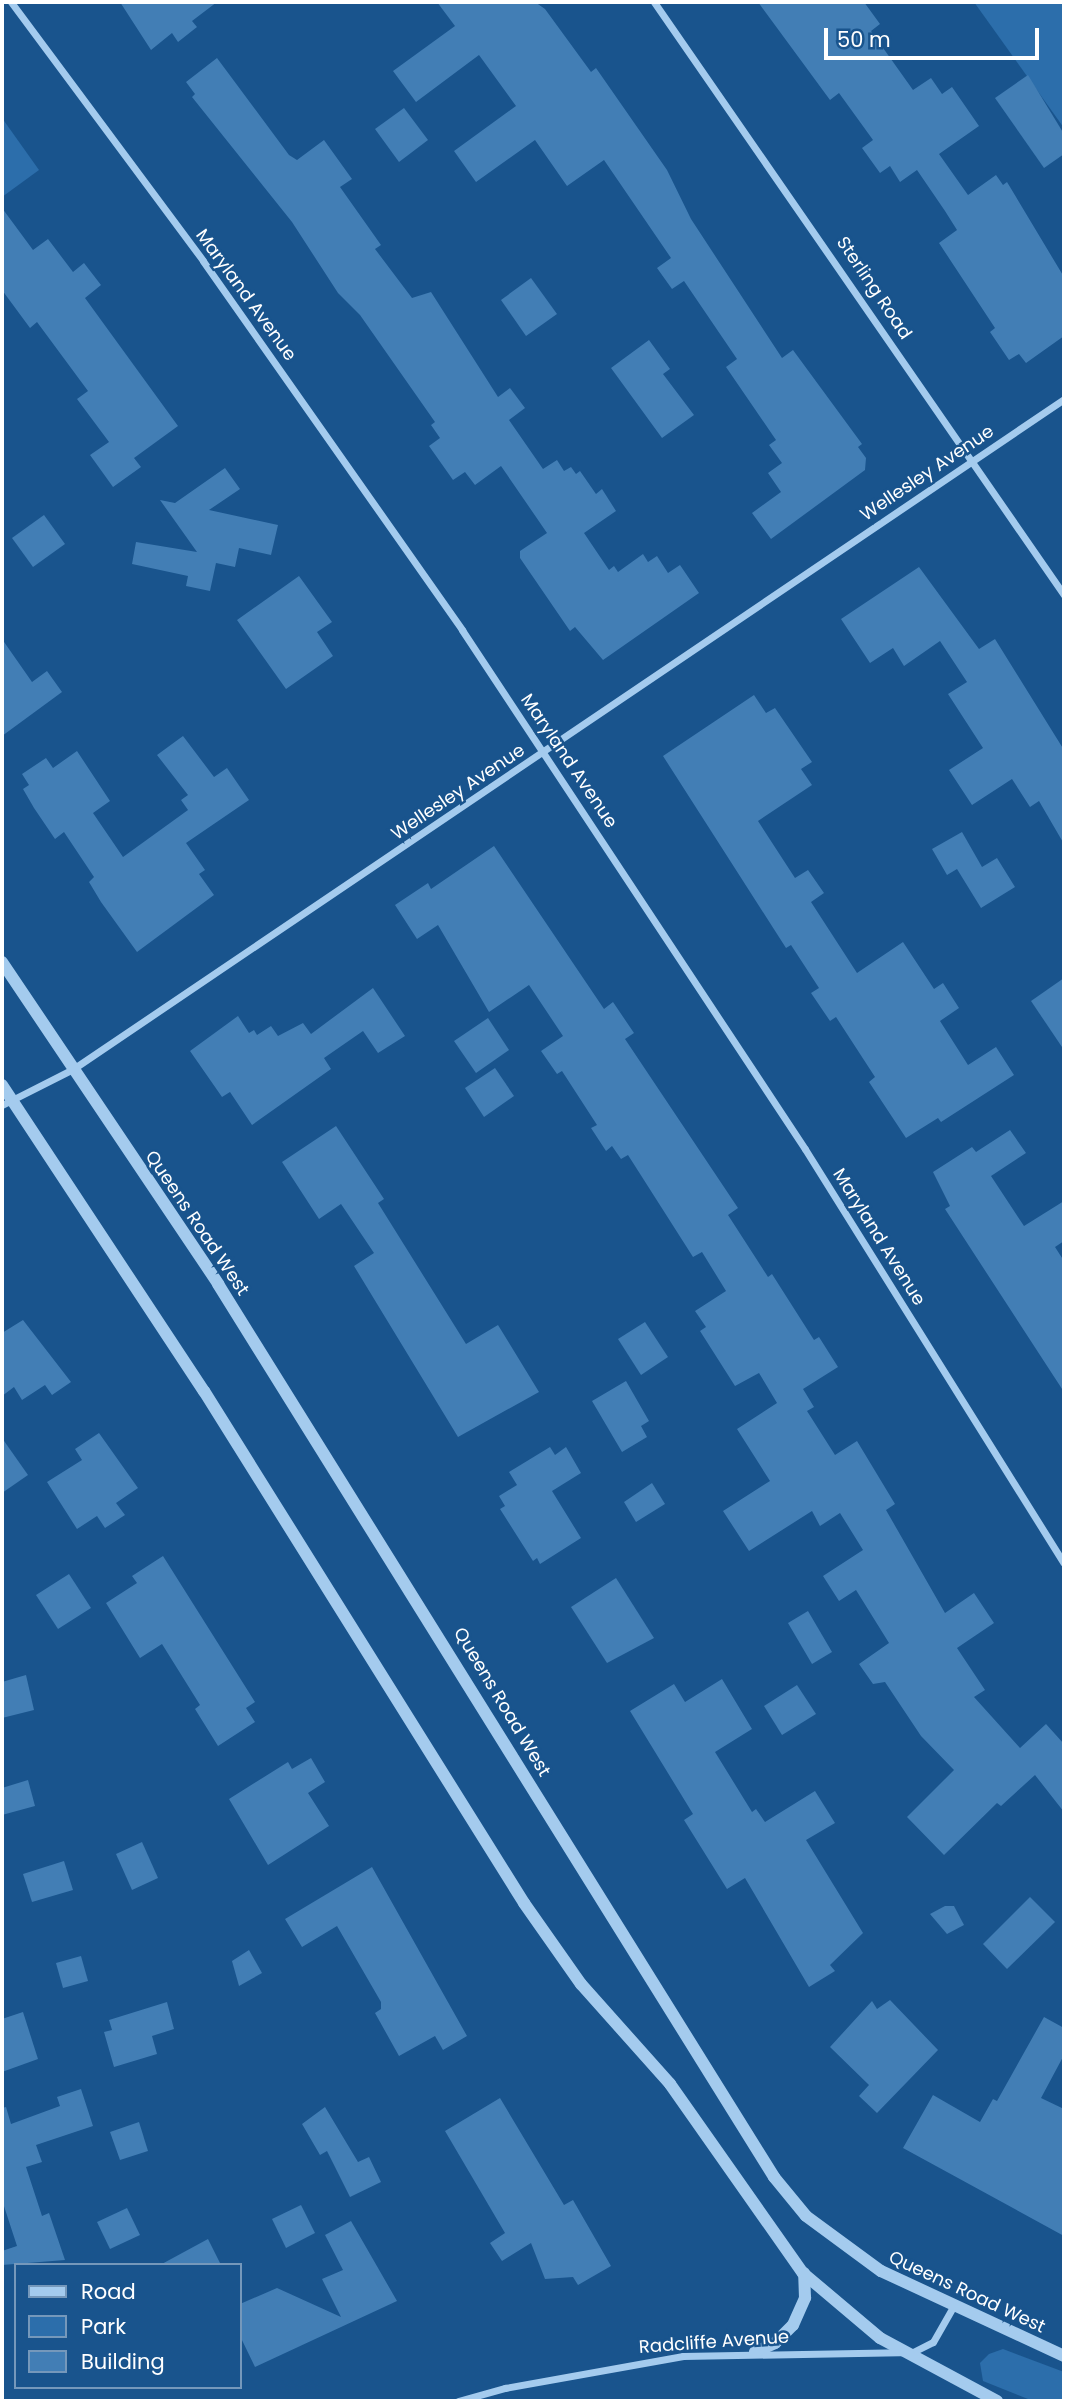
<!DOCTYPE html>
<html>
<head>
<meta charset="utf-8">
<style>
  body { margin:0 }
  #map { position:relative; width:1066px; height:2403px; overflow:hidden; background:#19548d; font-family:Poppins,sans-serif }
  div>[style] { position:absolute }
  .green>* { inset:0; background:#2c6eab }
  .building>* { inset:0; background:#427eb5 }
  .minor>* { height:7px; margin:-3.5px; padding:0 3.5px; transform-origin:3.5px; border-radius:3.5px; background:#a4cbee }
  .tertiary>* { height:12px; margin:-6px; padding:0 6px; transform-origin:6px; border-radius:6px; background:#a4cbee }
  span { translate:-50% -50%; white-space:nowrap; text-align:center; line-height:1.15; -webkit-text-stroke:5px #19548d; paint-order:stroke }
  .street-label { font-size:18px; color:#fff }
  .frame { position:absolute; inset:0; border:4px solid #fff; pointer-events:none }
  .legend { position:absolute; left:14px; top:2263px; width:228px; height:126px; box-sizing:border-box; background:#19548d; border:2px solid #7598bb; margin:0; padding:9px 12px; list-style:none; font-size:21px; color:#fff }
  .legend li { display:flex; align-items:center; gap:14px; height:35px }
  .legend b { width:35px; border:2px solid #7598bb }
  .scale { position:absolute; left:824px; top:28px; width:215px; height:32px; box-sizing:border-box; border:4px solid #fff; border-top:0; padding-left:9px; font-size:21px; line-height:24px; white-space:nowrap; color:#fff; -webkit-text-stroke:5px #19548d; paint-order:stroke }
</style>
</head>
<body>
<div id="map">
  <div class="green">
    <div style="clip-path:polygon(974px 2px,1064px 2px,1064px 128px)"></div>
    <div style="clip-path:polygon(2px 118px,39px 170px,2px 197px)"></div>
    <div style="clip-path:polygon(1003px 2349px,1064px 2372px,1064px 2401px,1033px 2401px,983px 2381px,980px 2363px,989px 2354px)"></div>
  </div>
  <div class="building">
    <div style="clip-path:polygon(120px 2px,217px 2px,192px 21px,197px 27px,178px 42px,172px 33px,151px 50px)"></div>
    <div style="clip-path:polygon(437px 2px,535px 2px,545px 9px,591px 72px,596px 68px,667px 170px,691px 219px,782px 358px,793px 350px,862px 444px,858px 447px,866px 458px,865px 470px,771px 539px,752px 513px,781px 492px,768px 473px,782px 463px,769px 445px,776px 440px,726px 367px,737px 359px,684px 281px,672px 289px,657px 268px,671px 258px,604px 160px,567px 186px,535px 140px,476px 182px,454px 151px,516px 106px,479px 55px,416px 102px,393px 71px,455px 26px)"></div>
    <div style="clip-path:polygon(758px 2px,864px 2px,880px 24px,871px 31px,913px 90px,931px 78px,942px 94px,952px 87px,979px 126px,939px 154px,968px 195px,996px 175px,1003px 185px,1007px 182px,1064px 277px,1064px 336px,1026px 363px,1019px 354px,1009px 360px,990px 332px,995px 328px,939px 243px,957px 230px,945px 211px,917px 170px,900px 182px,890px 166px,880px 173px,862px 148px,873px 140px,839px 93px,830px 100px)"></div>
    <div style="clip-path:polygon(217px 58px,289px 155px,297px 160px,324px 140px,352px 179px,340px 187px,381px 245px,375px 249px,412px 298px,431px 292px,498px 397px,510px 388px,525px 408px,509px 420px,543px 469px,557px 460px,564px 471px,571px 467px,576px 474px,580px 471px,596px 494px,602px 489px,616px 511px,584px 533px,609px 570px,614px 566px,618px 572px,643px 554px,648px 562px,657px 556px,668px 573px,680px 565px,699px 593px,603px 660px,575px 627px,570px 631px,520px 558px,520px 551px,547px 533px,501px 466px,475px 485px,465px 472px,453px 480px,429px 446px,440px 438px,431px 425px,435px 422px,360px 315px,338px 293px,292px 222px,192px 97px,195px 94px,186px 82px)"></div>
    <div style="clip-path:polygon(1028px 75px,1064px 134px,1064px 154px,1044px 168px,995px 98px)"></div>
    <div style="clip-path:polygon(404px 108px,428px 140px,399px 162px,375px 129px)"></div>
    <div style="clip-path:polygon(2px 208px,33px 250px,48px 239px,73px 272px,84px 263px,101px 285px,85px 298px,178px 426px,134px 458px,141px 467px,113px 487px,90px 455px,109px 442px,77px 399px,88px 391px,37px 322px,30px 328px,2px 290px)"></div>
    <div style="clip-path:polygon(531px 278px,557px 314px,526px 336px,501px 300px)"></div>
    <div style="clip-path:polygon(649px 340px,670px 369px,663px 374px,694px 415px,662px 438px,611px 368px)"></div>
    <div style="clip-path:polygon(225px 468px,240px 489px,209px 510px,278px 525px,271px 555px,239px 548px,235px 567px,216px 563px,210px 591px,186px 586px,188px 576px,132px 564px,136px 542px,197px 552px,160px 500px,175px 503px)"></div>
    <div style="clip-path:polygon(44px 515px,65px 544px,33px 567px,12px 538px)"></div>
    <div style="clip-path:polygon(919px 567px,979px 649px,995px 639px,1064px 750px,1064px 844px,1039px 801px,1030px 807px,1012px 779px,972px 805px,949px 770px,983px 748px,948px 694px,967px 682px,940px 641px,904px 666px,893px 648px,870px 663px,841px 619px)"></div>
    <div style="clip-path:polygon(299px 576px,332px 622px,317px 632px,333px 656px,286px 689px,237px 620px)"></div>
    <div style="clip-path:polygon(2px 639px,32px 682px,47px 671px,62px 692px,2px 736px)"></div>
    <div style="clip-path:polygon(754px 695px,766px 713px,775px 708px,812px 762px,801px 769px,812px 785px,758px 821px,795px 878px,808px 870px,824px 893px,811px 902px,857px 973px,903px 942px,934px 989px,943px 983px,959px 1008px,940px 1021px,968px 1065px,996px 1047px,1014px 1075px,941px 1122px,938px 1118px,906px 1138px,869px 1082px,875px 1077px,836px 1017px,830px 1021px,811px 993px,819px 988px,791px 945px,786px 948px,663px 756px)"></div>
    <div style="clip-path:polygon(183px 736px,214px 777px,227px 768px,249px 800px,186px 843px,205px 870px,199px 874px,214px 895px,137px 952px,101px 902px,89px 882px,94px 877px,64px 832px,55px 839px,34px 808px,23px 789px,29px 785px,22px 774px,46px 758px,53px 768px,77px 751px,110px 801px,93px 813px,123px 857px,188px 810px,181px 800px,188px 795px,157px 755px)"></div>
    <div style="clip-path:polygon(962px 832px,982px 867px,997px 858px,1015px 887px,981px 908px,957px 869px,947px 875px,932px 849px)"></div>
    <div style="clip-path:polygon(494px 846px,604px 1009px,613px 1002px,634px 1033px,625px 1039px,738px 1208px,728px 1215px,768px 1277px,772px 1274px,814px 1340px,819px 1337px,838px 1367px,803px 1389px,814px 1407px,807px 1411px,835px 1455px,857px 1441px,895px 1504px,886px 1510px,945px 1613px,974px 1593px,994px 1623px,957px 1648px,985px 1690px,974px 1697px,1020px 1748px,1046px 1724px,1064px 1744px,1064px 1812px,1035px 1775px,1001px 1806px,997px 1803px,944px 1855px,907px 1817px,954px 1770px,921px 1736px,885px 1682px,873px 1684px,859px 1664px,889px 1643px,856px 1590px,839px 1601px,823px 1576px,863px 1550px,840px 1513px,820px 1526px,812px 1511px,749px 1551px,723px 1511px,770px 1481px,737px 1429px,777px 1403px,759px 1373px,735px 1386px,700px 1331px,706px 1327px,695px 1311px,726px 1291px,702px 1252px,693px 1257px,628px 1155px,621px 1159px,612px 1146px,606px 1151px,591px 1128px,597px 1125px,562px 1071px,557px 1074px,541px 1051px,563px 1036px,529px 985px,489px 1012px,438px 925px,417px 939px,395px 905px,428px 883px,431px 889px)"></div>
    <div style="clip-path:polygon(1064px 978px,1064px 1050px,1031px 1001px)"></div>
    <div style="clip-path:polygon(373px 988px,405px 1036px,378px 1053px,363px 1031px,324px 1058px,331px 1069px,252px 1125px,230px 1092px,222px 1097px,190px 1051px,238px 1016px,249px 1033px,254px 1030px,257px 1035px,271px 1026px,278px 1036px,303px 1023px,311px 1034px)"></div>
    <div style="clip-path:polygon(488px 1018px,509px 1050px,476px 1073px,454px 1041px)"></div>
    <div style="clip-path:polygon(495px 1068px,514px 1096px,484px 1117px,465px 1088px)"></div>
    <div style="clip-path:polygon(336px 1126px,384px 1199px,378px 1203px,466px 1344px,498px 1325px,539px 1392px,458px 1437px,354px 1266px,374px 1253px,341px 1204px,319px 1219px,282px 1162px)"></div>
    <div style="clip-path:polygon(1010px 1130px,1026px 1153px,991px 1176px,1024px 1226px,1064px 1201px,1064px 1241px,1055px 1247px,1064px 1261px,1064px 1392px,945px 1209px,950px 1206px,933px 1172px,972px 1147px,976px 1152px)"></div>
    <div style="clip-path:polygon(23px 1320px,71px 1382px,52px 1395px,45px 1385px,22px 1400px,14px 1387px,2px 1396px,2px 1333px)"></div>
    <div style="clip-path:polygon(645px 1322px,668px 1357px,641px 1375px,618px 1339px)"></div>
    <div style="clip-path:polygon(626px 1381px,649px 1421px,641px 1426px,647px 1437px,622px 1452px,592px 1401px)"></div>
    <div style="clip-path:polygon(99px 1433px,138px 1488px,116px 1503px,125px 1515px,105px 1528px,97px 1516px,77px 1529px,47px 1482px,82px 1460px,75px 1449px)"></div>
    <div style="clip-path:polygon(2px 1438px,28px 1475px,2px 1493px)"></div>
    <div style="clip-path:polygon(550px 1447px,555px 1455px,566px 1447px,581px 1473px,552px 1491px,581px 1538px,540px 1564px,537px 1558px,533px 1561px,500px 1509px,505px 1506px,499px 1496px,517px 1485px,509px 1472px)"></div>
    <div style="clip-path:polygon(652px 1483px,665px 1504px,636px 1522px,624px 1502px)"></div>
    <div style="clip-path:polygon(163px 1556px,255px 1702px,246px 1708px,255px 1722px,218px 1746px,195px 1709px,200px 1705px,162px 1644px,140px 1658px,106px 1603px,137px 1583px,132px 1576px)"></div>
    <div style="clip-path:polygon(69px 1574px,91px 1608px,58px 1629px,36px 1595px)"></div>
    <div style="clip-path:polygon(616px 1578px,654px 1638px,607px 1663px,571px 1607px)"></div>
    <div style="clip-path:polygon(808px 1611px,832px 1652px,812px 1664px,788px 1623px)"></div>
    <div style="clip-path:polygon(26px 1675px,34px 1710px,2px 1718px,2px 1682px)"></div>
    <div style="clip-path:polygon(722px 1679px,752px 1729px,715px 1752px,752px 1812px,756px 1809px,765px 1822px,815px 1791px,835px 1823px,806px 1840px,863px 1933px,830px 1965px,835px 1971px,809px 1987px,745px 1878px,727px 1889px,684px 1820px,693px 1814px,630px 1711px,674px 1684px,685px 1702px)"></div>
    <div style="clip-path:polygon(797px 1685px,816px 1714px,782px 1735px,764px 1706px)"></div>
    <div style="clip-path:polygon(311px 1758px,325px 1782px,308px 1793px,329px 1826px,268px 1865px,229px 1799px,288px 1762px,292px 1769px)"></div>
    <div style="clip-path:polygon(28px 1780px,35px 1806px,2px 1815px,2px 1788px)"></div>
    <div style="clip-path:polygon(142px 1842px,158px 1878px,132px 1890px,116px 1854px)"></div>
    <div style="clip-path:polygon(64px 1861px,73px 1890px,32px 1902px,23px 1874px)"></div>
    <div style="clip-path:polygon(372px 1867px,467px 2036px,443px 2050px,435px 2036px,399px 2056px,375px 2013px,381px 2009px,381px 2002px,337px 1926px,302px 1947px,285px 1919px)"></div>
    <div style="clip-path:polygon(1030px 1897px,1055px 1922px,1007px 1969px,983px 1944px)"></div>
    <div style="clip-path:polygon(945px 1906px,954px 1906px,964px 1925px,947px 1934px,930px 1914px)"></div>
    <div style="clip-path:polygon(249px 1950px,262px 1973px,239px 1986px,232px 1961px)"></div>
    <div style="clip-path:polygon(81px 1956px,88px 1981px,63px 1988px,56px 1963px)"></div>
    <div style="clip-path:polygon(890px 2000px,938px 2050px,877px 2113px,859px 2096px,869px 2085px,830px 2047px,872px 2001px,877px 2009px)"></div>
    <div style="clip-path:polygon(167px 2002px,174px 2029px,152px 2036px,157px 2054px,114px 2067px,104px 2032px,112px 2030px,109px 2020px)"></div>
    <div style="clip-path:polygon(23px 2012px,38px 2059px,2px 2072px,2px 2019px)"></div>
    <div style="clip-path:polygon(1044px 2017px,1064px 2028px,1064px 2055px,1041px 2098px,1064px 2109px,1064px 2236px,903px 2148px,933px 2095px,980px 2122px,993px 2099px,997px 2101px)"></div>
    <div style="clip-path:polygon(81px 2089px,93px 2126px,36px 2145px,42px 2162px,26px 2167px,42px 2216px,49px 2213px,65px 2260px,2px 2265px,2px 2251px,17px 2246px,2px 2200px,2px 2108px,6px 2107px,11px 2124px,60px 2106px,57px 2097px)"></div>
    <div style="clip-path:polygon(500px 2098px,564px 2205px,573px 2200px,611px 2266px,578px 2285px,573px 2277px,545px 2279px,531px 2243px,502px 2261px,490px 2243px,505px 2233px,445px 2131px)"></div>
    <div style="clip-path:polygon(325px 2107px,358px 2162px,369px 2157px,381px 2182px,350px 2197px,327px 2151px,320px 2155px,302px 2124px)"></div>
    <div style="clip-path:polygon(139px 2122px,148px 2151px,120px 2160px,110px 2132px)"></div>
    <div style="clip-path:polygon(301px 2205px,315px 2233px,286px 2248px,272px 2219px)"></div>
    <div style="clip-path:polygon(127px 2208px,140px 2235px,110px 2249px,97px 2222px)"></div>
    <div style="clip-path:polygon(351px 2221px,397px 2301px,255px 2367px,240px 2336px,240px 2304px,277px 2288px,341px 2317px,322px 2279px,343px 2270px,325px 2235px)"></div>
    <div style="clip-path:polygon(208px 2239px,221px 2265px,160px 2265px)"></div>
  </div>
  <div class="minor">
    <div style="left:11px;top:2px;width:322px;rotate:53.4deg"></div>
    <div style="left:203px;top:261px;width:451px;rotate:54.9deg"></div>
    <div style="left:462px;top:630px;width:622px;rotate:56.54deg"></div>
    <div style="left:805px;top:1149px;width:488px;rotate:58deg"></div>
    <div style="left:654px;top:2px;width:721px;rotate:55.34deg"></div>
    <div style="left:2px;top:1105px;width:80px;rotate:-26.9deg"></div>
    <div style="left:73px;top:1069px;width:1196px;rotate:-34.06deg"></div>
    <div style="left:458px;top:2401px;width:49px;rotate:-15.5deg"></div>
    <div style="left:505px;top:2388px;width:181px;rotate:-10.2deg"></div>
    <div style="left:683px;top:2356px;width:230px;rotate:-1deg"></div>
    <div style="left:913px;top:2352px;width:22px;rotate:-27deg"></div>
    <div style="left:933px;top:2342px;width:40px;rotate:-60.3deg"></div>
  </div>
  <div class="tertiary">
    <div style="left:2px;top:962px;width:388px;rotate:56.1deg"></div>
    <div style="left:218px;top:1284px;width:1052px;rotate:58.09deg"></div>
    <div style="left:774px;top:2177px;width:50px;rotate:50.6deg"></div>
    <div style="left:806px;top:2216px;width:93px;rotate:36.3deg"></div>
    <div style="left:881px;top:2271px;width:202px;rotate:24.9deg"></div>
    <div style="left:2px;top:1085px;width:367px;rotate:56.6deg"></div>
    <div style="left:204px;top:1391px;width:604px;rotate:57.99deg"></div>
    <div style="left:524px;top:1903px;width:99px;rotate:54.9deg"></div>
    <div style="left:581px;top:1984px;width:134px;rotate:48.3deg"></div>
    <div style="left:670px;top:2084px;width:231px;rotate:54.9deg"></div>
    <div style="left:803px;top:2273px;width:101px;rotate:40.2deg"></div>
    <div style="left:880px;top:2338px;width:133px;rotate:28.3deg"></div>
    <div style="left:755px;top:2352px;width:22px;rotate:-24deg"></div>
    <div style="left:775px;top:2343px;width:25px;rotate:-45deg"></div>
    <div style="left:793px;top:2325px;width:30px;rotate:-66deg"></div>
    <div style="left:805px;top:2298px;width:25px;rotate:-92deg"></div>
  </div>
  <div class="street-label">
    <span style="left:874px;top:288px;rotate:56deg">Sterling Road</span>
    <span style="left:246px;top:295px;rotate:54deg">Maryland Avenue</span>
    <span style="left:927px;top:473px;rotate:-34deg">Wellesley Avenue</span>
    <span style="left:569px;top:761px;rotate:56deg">Maryland Avenue</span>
    <span style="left:458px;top:792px;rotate:-34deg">Wellesley Avenue</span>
    <span style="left:197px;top:1223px;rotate:56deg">Queens Road West</span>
    <span style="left:879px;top:1237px;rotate:58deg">Maryland Avenue</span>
    <span style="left:502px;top:1702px;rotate:59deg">Queens Road West</span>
    <span style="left:967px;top:2292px;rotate:25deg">Queens Road West</span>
    <span style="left:714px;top:2342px;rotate:-4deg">Radcliffe Avenue</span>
  </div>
  <div class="frame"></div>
  <ul class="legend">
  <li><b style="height:9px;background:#a4cbee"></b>Road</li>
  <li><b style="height:19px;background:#2c6eab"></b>Park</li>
  <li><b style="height:19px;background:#427eb5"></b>Building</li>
  </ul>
  <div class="scale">50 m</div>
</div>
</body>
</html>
